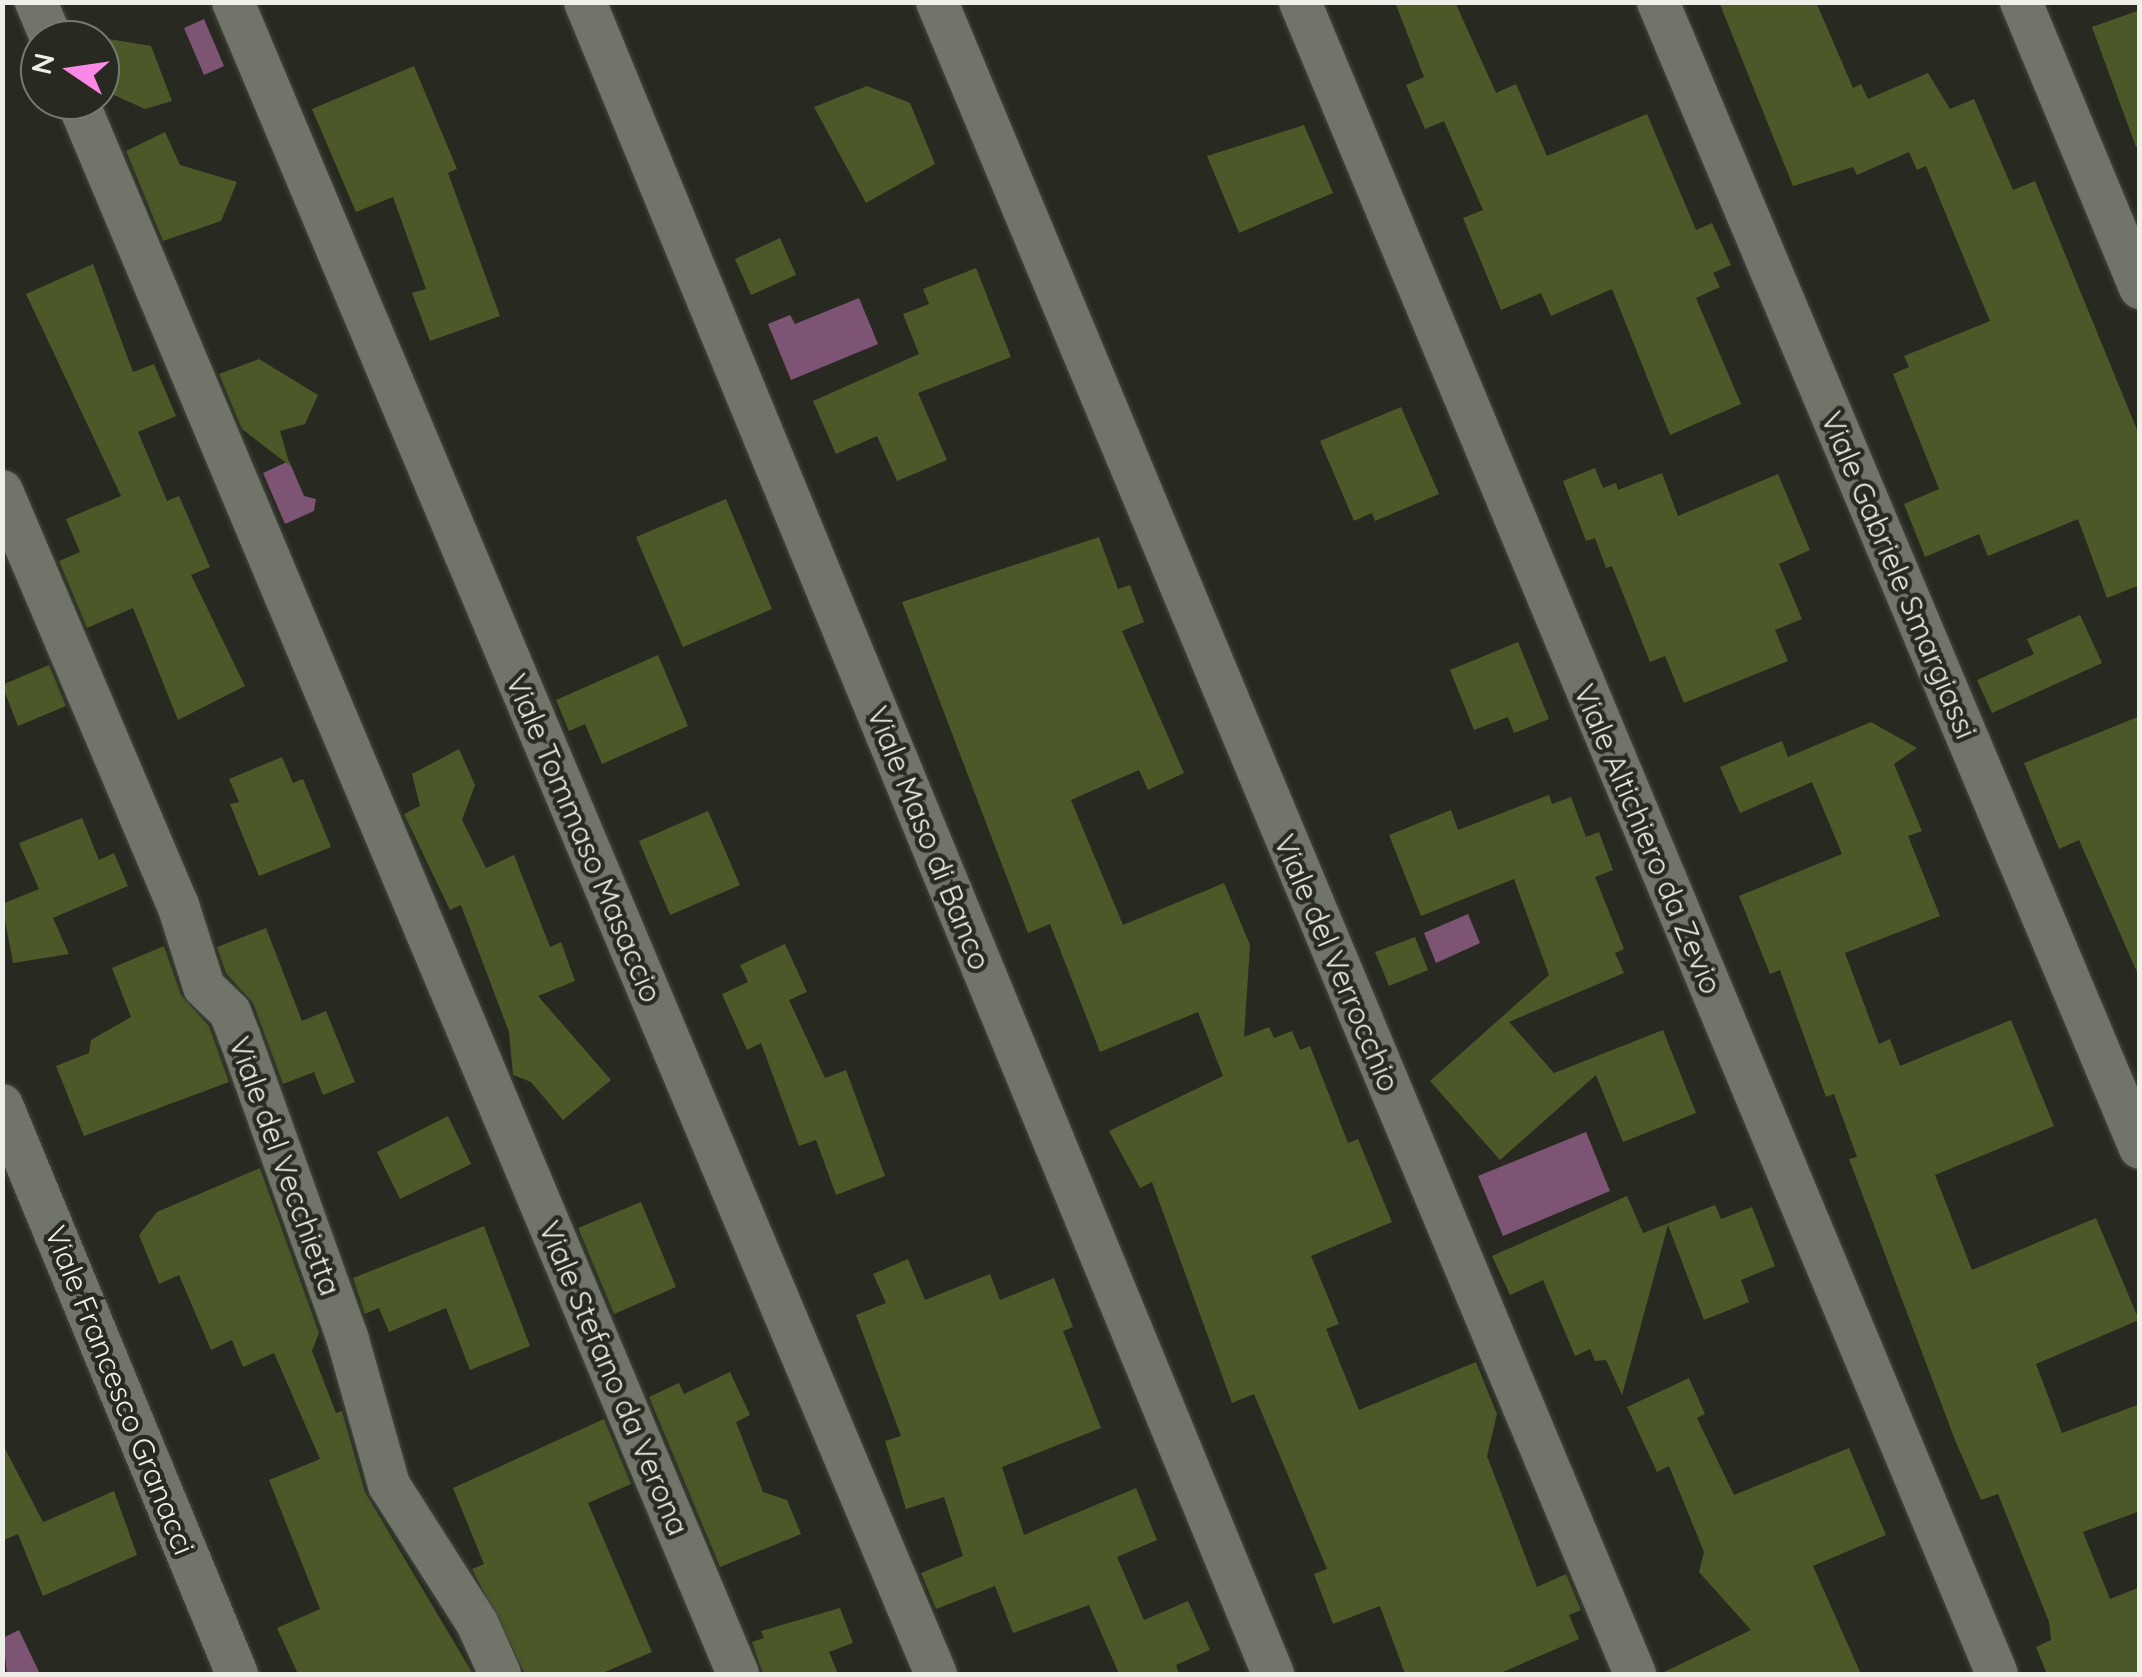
<!DOCTYPE html>
<html>
<head>
<meta charset="utf-8">
<style>
  body { margin:0 }
  #map { position:relative; width:2142px; height:1677px; overflow:hidden; background:#282a21; font-family:Quicksand,sans-serif }
  div>[style] { position:absolute }
  .water>* { inset:0; background:#7e5475 }
  .building>* { inset:0; background:#4c5827 }
  .roads { filter:drop-shadow(0 0 2px #45483f) drop-shadow(0 0 2px #45483f) }
  .street>* { height:42px; margin:-21px; padding:0 21px; transform-origin:21px; border-radius:21px; background:#717469 }
  span { translate:-50% -50%; white-space:nowrap; text-align:center; line-height:1.15; -webkit-text-stroke:9px #282a21; paint-order:stroke }
  .street-label { font-size:30px; color:#edefe8 }
  .frame { position:absolute; inset:0; border:5px solid #edefe8; pointer-events:none }
  .north { position:absolute; left:20px; top:20px; width:100px; height:100px; box-sizing:border-box; background:#282a21; border:2px solid #777971; border-radius:50%; rotate:283deg; font-size:28px; font-weight:700; line-height:40px; text-align:center; color:#edefe8 }
  .north::after { content:''; display:block; margin:auto; width:35px; height:45px; background:#fb87e6; clip-path:polygon(50% 0,100% 100%,50% 72%,0 100%) }
</style>
</head>
<body>
<div id="map">
  <div class="water">
    <div style="clip-path:polygon(204px 19px,224px 66px,204px 75px,184px 28px)"></div>
    <div style="clip-path:polygon(859px 298px,878px 344px,791px 380px,768px 324px,790px 315px,795px 324px)"></div>
    <div style="clip-path:polygon(289px 461px,304px 496px,316px 499px,314px 511px,285px 524px,263px 473px)"></div>
    <div style="clip-path:polygon(1468px 914px,1480px 943px,1436px 963px,1424px 933px)"></div>
    <div style="clip-path:polygon(1586px 1132px,1610px 1191px,1503px 1236px,1478px 1176px)"></div>
    <div style="clip-path:polygon(19px 1630px,40px 1674px,7px 1674px,3px 1638px)"></div>
  </div>
  <div class="building">
    <div style="clip-path:polygon(1395px 2px,1455px 2px,1496px 93px,1516px 84px,1547px 156px,1647px 114px,1696px 230px,1712px 223px,1731px 265px,1713px 273px,1720px 287px,1696px 298px,1741px 404px,1670px 435px,1612px 289px,1551px 316px,1541px 293px,1501px 310px,1463px 218px,1483px 210px,1444px 121px,1425px 129px,1406px 85px,1424px 77px)"></div>
    <div style="clip-path:polygon(1719px 2px,1816px 2px,1853px 88px,1861px 84px,1868px 99px,1928px 73px,1950px 109px,1974px 99px,2013px 190px,2035px 181px,2140px 437px,2140px 585px,2107px 598px,2078px 519px,1988px 556px,1979px 534px,1925px 557px,1904px 504px,1939px 489px,1893px 374px,1909px 367px,1904px 356px,1990px 321px,1926px 166px,1917px 170px,1909px 152px,1857px 175px,1853px 167px,1793px 186px)"></div>
    <div style="clip-path:polygon(2140px 10px,2140px 146px,2136px 147px,2092px 27px)"></div>
    <div style="clip-path:polygon(91px 36px,151px 46px,172px 101px,145px 109px,114px 95px,100px 40px)"></div>
    <div style="clip-path:polygon(414px 66px,457px 169px,448px 173px,500px 316px,430px 341px,412px 293px,426px 289px,393px 197px,356px 212px,312px 109px)"></div>
    <div style="clip-path:polygon(867px 86px,910px 103px,935px 164px,866px 203px,814px 107px)"></div>
    <div style="clip-path:polygon(1304px 125px,1333px 193px,1239px 233px,1207px 156px)"></div>
    <div style="clip-path:polygon(165px 132px,180px 165px,237px 182px,221px 221px,163px 241px,126px 151px)"></div>
    <div style="clip-path:polygon(780px 238px,796px 275px,751px 295px,735px 259px)"></div>
    <div style="clip-path:polygon(93px 264px,133px 372px,154px 364px,176px 416px,138px 432px,167px 501px,179px 496px,210px 567px,191px 575px,245px 686px,178px 720px,133px 608px,87px 628px,59px 561px,80px 552px,66px 519px,121px 496px,26px 294px)"></div>
    <div style="clip-path:polygon(976px 268px,1011px 357px,918px 393px,947px 460px,897px 481px,877px 436px,836px 454px,813px 401px,919px 354px,903px 314px,929px 304px,923px 289px)"></div>
    <div style="clip-path:polygon(259px 359px,318px 395px,305px 424px,280px 431px,290px 466px,242px 429px,219px 374px)"></div>
    <div style="clip-path:polygon(1401px 407px,1439px 494px,1375px 521px,1372px 513px,1354px 521px,1320px 441px)"></div>
    <div style="clip-path:polygon(1595px 468px,1603px 488px,1616px 483px,1618px 490px,1662px 473px,1678px 516px,1778px 474px,1810px 550px,1779px 564px,1802px 619px,1775px 630px,1788px 661px,1684px 703px,1665px 656px,1650px 662px,1612px 566px,1606px 568px,1595px 538px,1586px 541px,1563px 481px)"></div>
    <div style="clip-path:polygon(726px 499px,772px 609px,683px 647px,636px 537px)"></div>
    <div style="clip-path:polygon(1099px 537px,1118px 589px,1130px 585px,1144px 622px,1122px 631px,1184px 773px,1148px 790px,1139px 770px,1071px 800px,1123px 925px,1224px 883px,1250px 945px,1244px 1037px,1269px 1027px,1274px 1038px,1292px 1031px,1300px 1050px,1310px 1046px,1348px 1143px,1358px 1139px,1392px 1222px,1311px 1256px,1339px 1324px,1326px 1329px,1359px 1410px,1476px 1362px,1497px 1414px,1487px 1456px,1537px 1587px,1566px 1574px,1581px 1610px,1569px 1615px,1579px 1639px,1498px 1674px,1405px 1674px,1380px 1606px,1333px 1624px,1314px 1574px,1327px 1569px,1254px 1394px,1232px 1403px,1152px 1182px,1140px 1188px,1109px 1131px,1223px 1076px,1198px 1012px,1100px 1052px,1050px 924px,1028px 933px,902px 602px)"></div>
    <div style="clip-path:polygon(2080px 615px,2102px 663px,1992px 713px,1977px 680px,2034px 654px,2027px 639px)"></div>
    <div style="clip-path:polygon(1518px 642px,1549px 719px,1514px 733px,1508px 717px,1474px 730px,1450px 670px)"></div>
    <div style="clip-path:polygon(658px 655px,688px 726px,602px 764px,585px 724px,569px 731px,556px 700px)"></div>
    <div style="clip-path:polygon(49px 665px,66px 706px,18px 726px,2px 685px)"></div>
    <div style="clip-path:polygon(2140px 716px,2140px 979px,2079px 840px,2059px 849px,2024px 763px)"></div>
    <div style="clip-path:polygon(1871px 722px,1917px 748px,1894px 764px,1922px 831px,1908px 836px,1940px 916px,1845px 953px,1879px 1044px,1890px 1039px,1900px 1066px,2011px 1020px,2054px 1126px,1935px 1175px,1972px 1270px,2096px 1218px,2139px 1320px,2036px 1364px,2062px 1433px,2140px 1404px,2140px 1511px,2083px 1532px,2110px 1599px,2140px 1587px,2140px 1674px,2047px 1674px,2036px 1647px,2051px 1640px,2049px 1622px,1998px 1494px,1981px 1500px,1955px 1440px,1849px 1159px,1857px 1157px,1834px 1094px,1826px 1097px,1780px 970px,1770px 974px,1739px 896px,1842px 854px,1812px 782px,1740px 813px,1720px 767px,1782px 741px,1788px 757px)"></div>
    <div style="clip-path:polygon(459px 749px,475px 785px,462px 820px,486px 868px,514px 855px,550px 947px,561px 942px,575px 981px,538px 996px,611px 1080px,563px 1120px,531px 1082px,513px 1075px,509px 1032px,461px 905px,450px 910px,404px 814px,420px 806px,412px 774px)"></div>
    <div style="clip-path:polygon(282px 757px,293px 783px,303px 779px,331px 847px,259px 876px,230px 804px,239px 802px,229px 779px)"></div>
    <div style="clip-path:polygon(1549px 795px,1552px 804px,1571px 797px,1586px 837px,1599px 832px,1613px 870px,1595px 877px,1624px 949px,1615px 953px,1624px 973px,1509px 1022px,1554px 1073px,1663px 1030px,1696px 1113px,1623px 1142px,1596px 1075px,1500px 1160px,1430px 1081px,1549px 975px,1514px 879px,1421px 916px,1389px 835px,1451px 810px,1458px 830px)"></div>
    <div style="clip-path:polygon(708px 811px,740px 885px,670px 915px,639px 841px)"></div>
    <div style="clip-path:polygon(82px 818px,99px 860px,114px 853px,128px 886px,53px 918px,69px 954px,13px 963px,2px 904px,39px 889px,19px 843px)"></div>
    <div style="clip-path:polygon(266px 928px,302px 1021px,326px 1011px,355px 1082px,323px 1095px,314px 1072px,283px 1084px,253px 1003px,226px 973px,217px 947px)"></div>
    <div style="clip-path:polygon(1415px 937px,1428px 970px,1389px 986px,1375px 952px)"></div>
    <div style="clip-path:polygon(785px 944px,807px 992px,789px 1000px,825px 1078px,846px 1070px,885px 1176px,836px 1195px,816px 1140px,799px 1146px,761px 1043px,747px 1050px,722px 994px,748px 982px,740px 965px)"></div>
    <div style="clip-path:polygon(164px 946px,181px 995px,209px 1026px,229px 1082px,84px 1136px,56px 1066px,89px 1053px,91px 1040px,131px 1017px,112px 968px)"></div>
    <div style="clip-path:polygon(448px 1116px,471px 1164px,400px 1199px,377px 1152px)"></div>
    <div style="clip-path:polygon(260px 1168px,319px 1333px,312px 1351px,336px 1413px,342px 1411px,365px 1492px,473px 1674px,298px 1674px,277px 1628px,320px 1609px,269px 1480px,320px 1459px,274px 1353px,243px 1367px,232px 1340px,211px 1350px,179px 1275px,159px 1284px,139px 1235px,157px 1212px)"></div>
    <div style="clip-path:polygon(1627px 1196px,1643px 1233px,1715px 1205px,1721px 1219px,1752px 1207px,1775px 1266px,1741px 1280px,1749px 1302px,1704px 1320px,1668px 1225px,1622px 1395px,1606px 1360px,1595px 1361px,1590px 1349px,1575px 1356px,1543px 1280px,1510px 1295px,1492px 1256px)"></div>
    <div style="clip-path:polygon(641px 1202px,676px 1287px,614px 1314px,578px 1228px)"></div>
    <div style="clip-path:polygon(484px 1226px,530px 1346px,470px 1370px,446px 1308px,389px 1332px,379px 1308px,365px 1314px,353px 1278px)"></div>
    <div style="clip-path:polygon(908px 1259px,925px 1300px,990px 1274px,1000px 1300px,1054px 1278px,1073px 1327px,1063px 1331px,1101px 1428px,1002px 1467px,1024px 1535px,1136px 1488px,1157px 1540px,1117px 1557px,1144px 1620px,1188px 1601px,1210px 1650px,1176px 1665px,1179px 1674px,1119px 1674px,1089px 1605px,1013px 1633px,995px 1586px,936px 1609px,921px 1573px,963px 1556px,944px 1497px,906px 1509px,885px 1441px,901px 1436px,856px 1315px,886px 1303px,873px 1274px)"></div>
    <div style="clip-path:polygon(730px 1372px,750px 1415px,736px 1422px,763px 1492px,787px 1500px,801px 1534px,720px 1567px,649px 1397px,679px 1383px,684px 1394px)"></div>
    <div style="clip-path:polygon(1689px 1378px,1705px 1414px,1697px 1418px,1734px 1495px,1849px 1448px,1886px 1535px,1813px 1566px,1861px 1674px,1660px 1674px,1751px 1630px,1699px 1572px,1704px 1552px,1669px 1466px,1657px 1472px,1627px 1407px)"></div>
    <div style="clip-path:polygon(604px 1419px,631px 1484px,588px 1503px,652px 1652px,600px 1674px,525px 1674px,472px 1569px,484px 1564px,453px 1488px)"></div>
    <div style="clip-path:polygon(2px 1443px,43px 1522px,37px 1525px,114px 1491px,137px 1555px,43px 1596px,18px 1534px,2px 1541px)"></div>
    <div style="clip-path:polygon(840px 1608px,853px 1643px,829px 1652px,838px 1674px,763px 1674px,752px 1642px,764px 1638px,761px 1631px)"></div>
  </div>
  <div class="roads">
    <div class="street">
      <div style="left:36px;top:2px;width:41px;rotate:67.2deg"></div>
      <div style="left:233px;top:2px;width:1814px;rotate:67.2deg"></div>
      <div style="left:585px;top:2px;width:1808px;rotate:67.63deg"></div>
      <div style="left:937px;top:2px;width:1812px;rotate:67.34deg"></div>
      <div style="left:1300px;top:2px;width:1811px;rotate:67.37deg"></div>
      <div style="left:1658px;top:2px;width:1243px;rotate:67.19deg"></div>
      <div style="left:2021px;top:2px;width:310px;rotate:67.4deg"></div>
      <div style="left:77px;top:100px;width:1707px;rotate:67.22deg"></div>
      <div style="left:2px;top:491px;width:450px;rotate:67deg"></div>
      <div style="left:178px;top:905px;width:86px;rotate:72.4deg"></div>
      <div style="left:204px;top:987px;width:36px;rotate:44deg"></div>
      <div style="left:230px;top:1012px;width:28px;rotate:69deg"></div>
      <div style="left:240px;top:1038px;width:321px;rotate:70.3deg"></div>
      <div style="left:348px;top:1340px;width:151px;rotate:74.2deg"></div>
      <div style="left:389px;top:1485px;width:164px;rotate:57.5deg"></div>
      <div style="left:477px;top:1623px;width:56px;rotate:65.7deg"></div>
      <div style="left:2px;top:1105px;width:616px;rotate:67.56deg"></div>
    </div>
  </div>
  <div class="street-label">
    <span style="left:1899px;top:575px;rotate:67deg">Viale Gabriele Smargiassi</span>
    <span style="left:584px;top:838px;rotate:67deg">Viale Tommaso Masaccio</span>
    <span style="left:929px;top:838px;rotate:68deg">Viale Maso di Banco</span>
    <span style="left:1648px;top:839px;rotate:67deg">Viale Altichiero da Zevio</span>
    <span style="left:1337px;top:963px;rotate:67deg">Viale del Verrocchio</span>
    <span style="left:285px;top:1166px;rotate:70deg">Viale del Vecchietta</span>
    <span style="left:614px;top:1378px;rotate:67deg">Viale Stefano da Verona</span>
    <span style="left:120px;top:1390px;rotate:68deg">Viale Francesco Granacci</span>
  </div>
  <div class="frame"></div>
  <div class="north">N</div>
</div>
</body>
</html>
